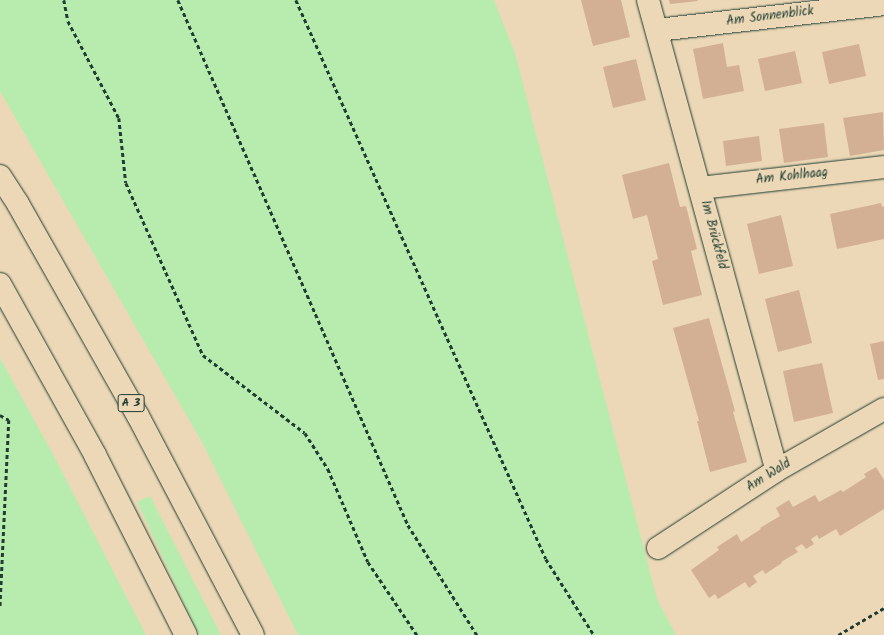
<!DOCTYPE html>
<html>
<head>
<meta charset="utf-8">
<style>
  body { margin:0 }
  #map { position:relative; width:884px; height:635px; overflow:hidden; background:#ecd8b6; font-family:Kalam,sans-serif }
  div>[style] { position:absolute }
  .green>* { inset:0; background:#b7ecae }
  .building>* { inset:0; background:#d3b093 }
  .path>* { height:2.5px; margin-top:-1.25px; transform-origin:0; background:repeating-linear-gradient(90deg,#1f3d34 0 4px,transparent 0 7px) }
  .roads { filter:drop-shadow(0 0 1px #1f3d34) drop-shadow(0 0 1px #1f3d34) }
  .street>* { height:22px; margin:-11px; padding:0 11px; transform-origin:11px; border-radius:11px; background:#ecd8b6 }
  .highway>* { height:22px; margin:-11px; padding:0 11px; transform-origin:11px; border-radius:11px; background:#ecd8b6 }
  span { translate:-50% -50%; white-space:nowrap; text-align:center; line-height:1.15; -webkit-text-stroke:4px #ecd8b6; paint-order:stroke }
  .shield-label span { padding:1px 3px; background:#ecd8b6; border:1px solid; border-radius:3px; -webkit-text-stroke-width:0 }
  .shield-label { font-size:12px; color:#1f3d34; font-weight:700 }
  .street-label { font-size:13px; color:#1f3d34 }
</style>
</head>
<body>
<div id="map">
  <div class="green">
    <div style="clip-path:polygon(0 0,494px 0,515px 53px,657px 599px,676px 635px,298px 635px,203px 444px,0 91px)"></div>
    <div style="clip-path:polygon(0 358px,54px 456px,146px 635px,0 635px)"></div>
    <div style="clip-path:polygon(150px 496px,221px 635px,199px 635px,137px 502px)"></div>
  </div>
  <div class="building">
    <div style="clip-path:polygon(581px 0,621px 0,630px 37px,593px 46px)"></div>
    <div style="clip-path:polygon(669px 0,697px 0,698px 1px,670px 4px)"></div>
    <div style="clip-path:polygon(723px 43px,727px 67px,739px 65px,744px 91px,703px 99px,693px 49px)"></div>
    <div style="clip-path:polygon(859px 44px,866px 76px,829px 84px,822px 52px)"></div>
    <div style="clip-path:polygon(795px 51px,802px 83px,765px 91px,758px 59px)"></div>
    <div style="clip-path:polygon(636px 59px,646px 100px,613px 108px,603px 67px)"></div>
    <div style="clip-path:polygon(883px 112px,884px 150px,850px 156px,843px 118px)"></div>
    <div style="clip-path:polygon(824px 123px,828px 157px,784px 163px,779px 129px)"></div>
    <div style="clip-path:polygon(759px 136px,762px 161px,726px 166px,723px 141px)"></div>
    <div style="clip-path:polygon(669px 163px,680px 207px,686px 206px,697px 249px,691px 251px,702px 295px,663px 305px,652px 261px,658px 259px,647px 215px,633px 219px,622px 175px)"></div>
    <div style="clip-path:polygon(881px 203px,882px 207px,884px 206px,884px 239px,837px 249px,830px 214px)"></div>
    <div style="clip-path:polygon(781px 215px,793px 266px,759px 274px,747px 224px)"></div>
    <div style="clip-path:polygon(799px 290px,812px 343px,778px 352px,765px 299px)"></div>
    <div style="clip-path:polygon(709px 318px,735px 411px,733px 412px,747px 462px,710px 472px,697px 421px,699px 421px,673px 328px)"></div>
    <div style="clip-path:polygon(884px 341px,884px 379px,878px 380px,870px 344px)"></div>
    <div style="clip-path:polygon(822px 363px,833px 413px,794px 422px,783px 371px)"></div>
    <div style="clip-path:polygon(876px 467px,884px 480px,884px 509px,840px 536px,836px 529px,819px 539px,817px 535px,811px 539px,814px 544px,806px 549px,802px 544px,795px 548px,798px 552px,781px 562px,782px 563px,765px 574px,763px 570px,753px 576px,757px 582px,749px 588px,745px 582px,718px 599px,715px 594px,709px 598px,691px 570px,719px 550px,717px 547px,737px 534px,741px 542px,761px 529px,760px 528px,780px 516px,776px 508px,789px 500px,793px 507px,815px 495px,819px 502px,841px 490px,843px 492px,866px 477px,864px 474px)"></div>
  </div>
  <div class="path">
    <div style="left:64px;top:0;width:21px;rotate:79deg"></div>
    <div style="left:68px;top:21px;width:110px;rotate:62.3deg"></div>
    <div style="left:119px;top:118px;width:65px;rotate:83.9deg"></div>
    <div style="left:126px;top:183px;width:188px;rotate:65.9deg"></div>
    <div style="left:203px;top:355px;width:128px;rotate:37.4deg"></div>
    <div style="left:305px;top:433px;width:43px;rotate:57.4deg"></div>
    <div style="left:328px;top:469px;width:101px;rotate:66.7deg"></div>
    <div style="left:368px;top:562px;width:88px;rotate:56.1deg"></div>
    <div style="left:178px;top:0;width:573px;rotate:66.34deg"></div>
    <div style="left:408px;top:525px;width:130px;rotate:57.9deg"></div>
    <div style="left:296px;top:0;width:612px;rotate:65.9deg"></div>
    <div style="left:546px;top:559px;width:90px;rotate:57.7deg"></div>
    <div style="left:0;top:415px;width:10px;rotate:29deg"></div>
    <div style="left:9px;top:420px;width:188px;rotate:92.7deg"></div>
    <div style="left:838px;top:635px;width:53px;rotate:-30.4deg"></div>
  </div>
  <div class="roads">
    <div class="street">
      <div style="left:648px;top:0;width:487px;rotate:74.7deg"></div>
      <div style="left:657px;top:30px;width:228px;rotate:-6.5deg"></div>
      <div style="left:700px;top:188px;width:185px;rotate:-6.5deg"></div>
      <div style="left:658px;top:548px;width:142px;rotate:-33.2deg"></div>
      <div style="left:777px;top:470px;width:123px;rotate:-29.7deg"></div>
    </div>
    <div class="highway">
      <div style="left:0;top:176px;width:33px;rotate:57deg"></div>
      <div style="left:18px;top:204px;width:244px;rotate:60.5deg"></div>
      <div style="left:138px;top:416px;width:247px;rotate:62.3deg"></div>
      <div style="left:0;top:284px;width:196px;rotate:60.9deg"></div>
      <div style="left:95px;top:455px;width:202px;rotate:63.2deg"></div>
    </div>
  </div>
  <div class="shield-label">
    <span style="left:131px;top:403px">A 3</span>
  </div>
  <div class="street-label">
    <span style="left:770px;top:17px;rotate:-7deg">Am Sonnenblick</span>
    <span style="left:792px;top:177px;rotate:-6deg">Am Kohlhaag</span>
    <span style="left:713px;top:235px;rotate:75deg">Im Brückfeld</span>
    <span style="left:769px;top:476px;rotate:-32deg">Am Wald</span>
  </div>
</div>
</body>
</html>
